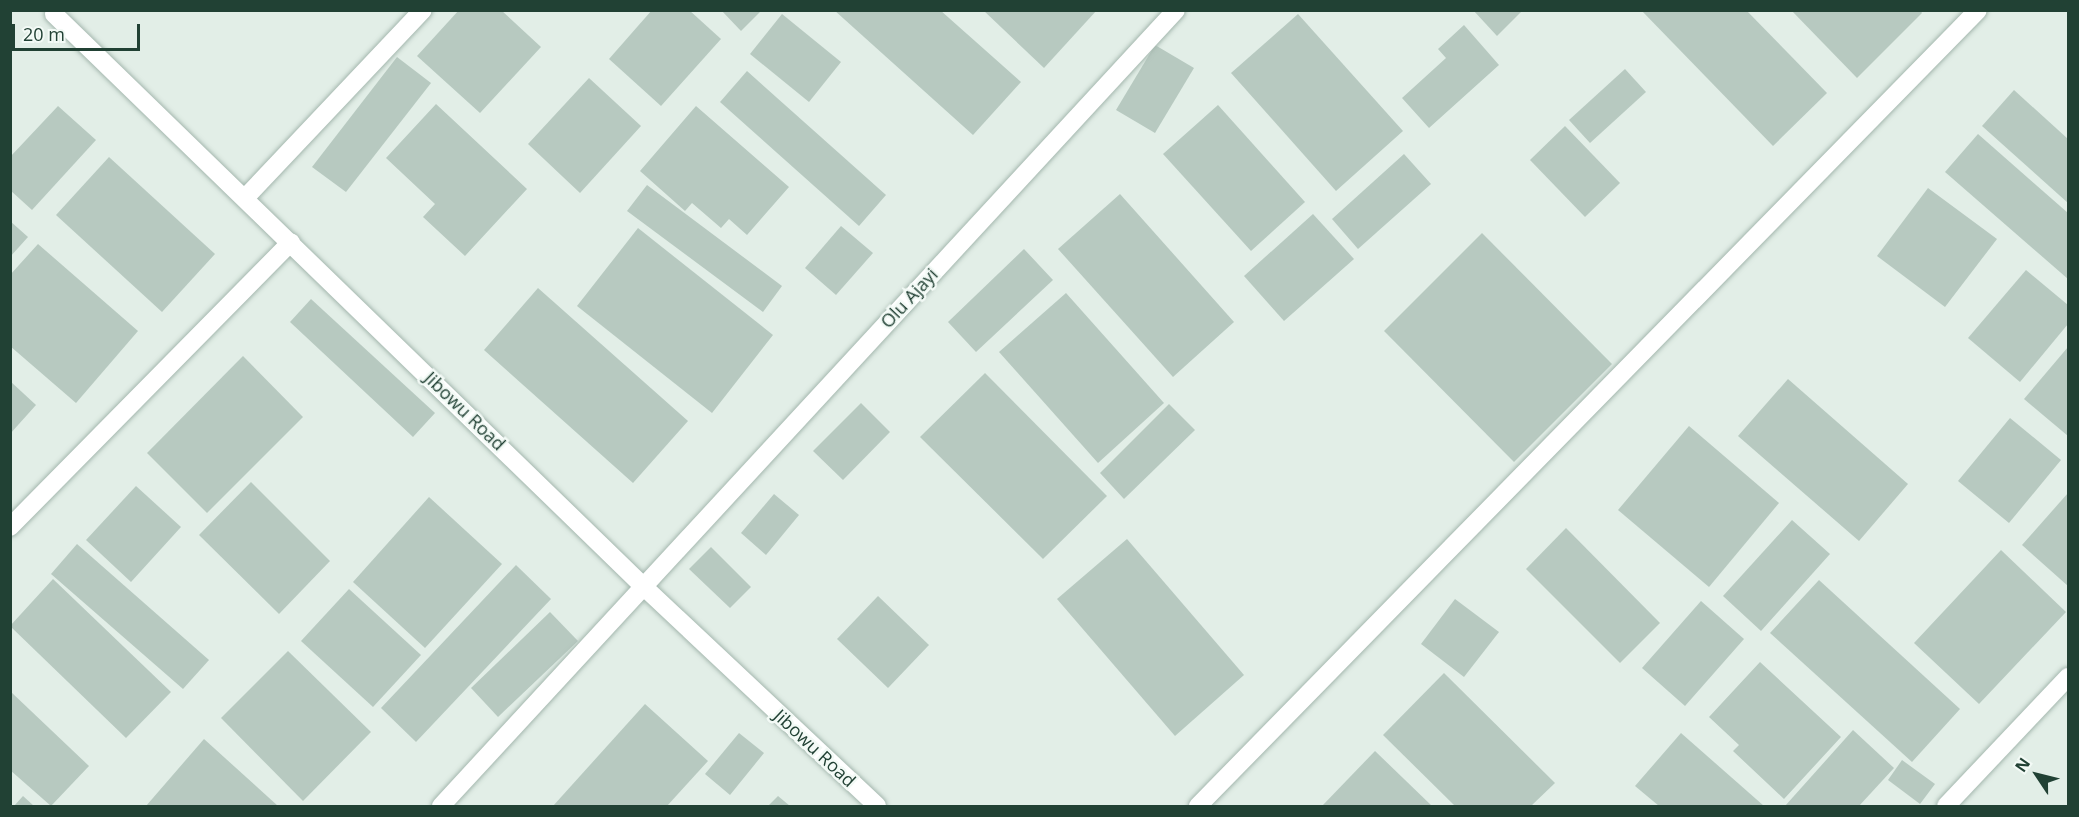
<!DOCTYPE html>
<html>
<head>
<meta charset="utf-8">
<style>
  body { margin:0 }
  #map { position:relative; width:2079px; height:817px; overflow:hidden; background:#e2eee7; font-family:"Open Sans",sans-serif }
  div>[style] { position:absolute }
  .building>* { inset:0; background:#b7c9c0 }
  .roads { filter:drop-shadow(0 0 2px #a4b7ae) drop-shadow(0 0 2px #a4b7ae) }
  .minor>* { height:18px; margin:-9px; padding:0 9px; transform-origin:9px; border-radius:9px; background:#fff }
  span { translate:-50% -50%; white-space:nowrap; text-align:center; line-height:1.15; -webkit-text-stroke:5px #f3faf6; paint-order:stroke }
  .street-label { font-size:18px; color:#214134 }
  .frame { position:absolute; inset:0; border:12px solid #214134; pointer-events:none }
  .north { position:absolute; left:2007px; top:745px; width:60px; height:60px; -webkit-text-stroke:4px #f3faf6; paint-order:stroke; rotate:305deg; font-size:16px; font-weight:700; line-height:24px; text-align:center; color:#214134 }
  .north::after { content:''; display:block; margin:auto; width:21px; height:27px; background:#214134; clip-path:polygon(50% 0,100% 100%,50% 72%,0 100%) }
  .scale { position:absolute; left:12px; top:24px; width:128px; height:27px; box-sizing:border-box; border:3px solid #214134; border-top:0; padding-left:8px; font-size:18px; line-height:21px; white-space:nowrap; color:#214134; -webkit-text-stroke:4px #f3faf6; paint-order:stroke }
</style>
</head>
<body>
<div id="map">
  <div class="building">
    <div style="clip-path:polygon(459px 10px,501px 10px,541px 47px,480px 113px,417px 56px)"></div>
    <div style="clip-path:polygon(652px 10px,689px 10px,721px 39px,661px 106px,609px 59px)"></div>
    <div style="clip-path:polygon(721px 10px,762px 10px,741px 31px)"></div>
    <div style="clip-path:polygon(834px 10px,940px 10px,1021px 82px,973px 135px)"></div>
    <div style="clip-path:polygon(983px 10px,1097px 10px,1044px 68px)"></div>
    <div style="clip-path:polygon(1473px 10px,1523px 10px,1497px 36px)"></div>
    <div style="clip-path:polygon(1641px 10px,1746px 10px,1827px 93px,1773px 146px)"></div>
    <div style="clip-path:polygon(1791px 10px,1920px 10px,1922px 13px,1857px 78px)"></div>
    <div style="clip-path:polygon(782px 14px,841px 62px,809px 102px,750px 54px)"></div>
    <div style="clip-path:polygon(1298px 14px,1403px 131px,1336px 191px,1231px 73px)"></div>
    <div style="clip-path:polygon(1464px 25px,1499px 65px,1429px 128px,1402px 98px,1446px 58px,1438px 49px)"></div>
    <div style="clip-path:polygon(1155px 45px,1194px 68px,1155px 133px,1116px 110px)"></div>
    <div style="clip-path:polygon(397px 57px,431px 83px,346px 192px,312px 167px)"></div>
    <div style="clip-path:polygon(1625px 69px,1646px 92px,1590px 143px,1569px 120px)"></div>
    <div style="clip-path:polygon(747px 71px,886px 195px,859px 226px,720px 102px)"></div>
    <div style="clip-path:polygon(589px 78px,641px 126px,580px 193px,528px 144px)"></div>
    <div style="clip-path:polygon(2014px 90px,2068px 139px,2068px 203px,1982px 126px)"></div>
    <div style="clip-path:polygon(436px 104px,527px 189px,465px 256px,423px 217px,435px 204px,386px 158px)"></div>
    <div style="clip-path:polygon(1218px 105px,1305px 202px,1251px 251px,1163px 154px)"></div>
    <div style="clip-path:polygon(58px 106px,96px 140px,32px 210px,10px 190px,10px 157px)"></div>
    <div style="clip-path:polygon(696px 106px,789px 187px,747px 235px,729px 219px,721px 228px,692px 203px,685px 211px,640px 171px)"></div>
    <div style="clip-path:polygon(1565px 126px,1620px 183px,1585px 217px,1530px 160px)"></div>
    <div style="clip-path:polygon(1978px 134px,2068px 213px,2068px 279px,1945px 172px)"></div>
    <div style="clip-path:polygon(1404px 154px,1431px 184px,1358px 249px,1332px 219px)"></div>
    <div style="clip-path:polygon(109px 157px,215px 254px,162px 312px,56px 215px)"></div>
    <div style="clip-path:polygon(647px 185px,782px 286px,763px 312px,627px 211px)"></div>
    <div style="clip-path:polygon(1928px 188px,1997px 239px,1945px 307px,1877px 256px)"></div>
    <div style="clip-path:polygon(1120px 194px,1234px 322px,1173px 377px,1058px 249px)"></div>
    <div style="clip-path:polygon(1313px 214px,1354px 259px,1284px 321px,1244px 276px)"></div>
    <div style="clip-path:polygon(10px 221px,28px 237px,10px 257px)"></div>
    <div style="clip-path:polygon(841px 226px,873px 253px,836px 295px,805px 268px)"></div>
    <div style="clip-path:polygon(638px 228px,773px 335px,712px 413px,577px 306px)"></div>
    <div style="clip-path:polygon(1482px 233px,1612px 364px,1514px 462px,1384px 331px)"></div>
    <div style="clip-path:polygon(38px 244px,138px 331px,76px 403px,10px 346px,10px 275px)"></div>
    <div style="clip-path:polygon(1024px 249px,1053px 280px,976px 352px,948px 322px)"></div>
    <div style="clip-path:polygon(2026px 270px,2068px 305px,2068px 324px,2020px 382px,1968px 338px)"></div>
    <div style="clip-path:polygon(538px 288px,688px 421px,633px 483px,484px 350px)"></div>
    <div style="clip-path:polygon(1066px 293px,1164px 403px,1098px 463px,999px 352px)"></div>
    <div style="clip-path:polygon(311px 299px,435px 413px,413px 437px,290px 322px)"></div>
    <div style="clip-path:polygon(2068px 347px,2068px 436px,2024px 399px)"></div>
    <div style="clip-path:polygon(243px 356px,303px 417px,207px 513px,147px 453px)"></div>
    <div style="clip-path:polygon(985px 373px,1107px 496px,1043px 559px,920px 437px)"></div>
    <div style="clip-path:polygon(1788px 379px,1908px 484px,1859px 541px,1738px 436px)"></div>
    <div style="clip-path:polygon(10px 381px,36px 405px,10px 434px)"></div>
    <div style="clip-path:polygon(861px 403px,890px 432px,843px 480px,813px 451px)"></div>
    <div style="clip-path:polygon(1169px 404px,1195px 430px,1124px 499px,1100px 473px)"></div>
    <div style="clip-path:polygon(2010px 418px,2061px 460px,2009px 523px,1958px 481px)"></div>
    <div style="clip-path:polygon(1689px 426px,1779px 503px,1709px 587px,1618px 510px)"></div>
    <div style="clip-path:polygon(251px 482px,330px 561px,279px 614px,199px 535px)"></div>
    <div style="clip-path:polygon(136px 486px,181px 527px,131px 582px,86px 540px)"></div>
    <div style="clip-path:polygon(2068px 493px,2068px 586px,2022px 545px)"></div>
    <div style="clip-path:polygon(774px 494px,799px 515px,766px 555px,741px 533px)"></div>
    <div style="clip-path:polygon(429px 497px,502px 564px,425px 648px,353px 582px)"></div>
    <div style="clip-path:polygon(1792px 520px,1830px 554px,1761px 631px,1723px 596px)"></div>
    <div style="clip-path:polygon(1566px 528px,1660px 623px,1620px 663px,1526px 569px)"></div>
    <div style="clip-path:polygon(1127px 539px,1244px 675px,1175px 736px,1057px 599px)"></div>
    <div style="clip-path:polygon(77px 544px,209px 660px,183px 689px,51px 574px)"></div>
    <div style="clip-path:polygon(711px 547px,751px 587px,730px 608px,689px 569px)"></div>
    <div style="clip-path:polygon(2001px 550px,2066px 612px,1979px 704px,1914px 643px)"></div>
    <div style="clip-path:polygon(516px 565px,551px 599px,416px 742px,381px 708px)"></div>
    <div style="clip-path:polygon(53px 579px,171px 692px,126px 738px,10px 626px)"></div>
    <div style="clip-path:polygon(1819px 580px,1960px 709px,1912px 762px,1770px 633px)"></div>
    <div style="clip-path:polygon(349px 589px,421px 655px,373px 707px,301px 641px)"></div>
    <div style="clip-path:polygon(878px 596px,929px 645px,888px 688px,837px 639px)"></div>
    <div style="clip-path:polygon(1455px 599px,1499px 632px,1464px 677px,1421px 644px)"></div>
    <div style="clip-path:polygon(1701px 601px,1744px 639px,1685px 706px,1642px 668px)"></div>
    <div style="clip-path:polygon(550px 612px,578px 641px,498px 717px,471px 688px)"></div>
    <div style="clip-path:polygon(288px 651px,371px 732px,303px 801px,221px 718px)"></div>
    <div style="clip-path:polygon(1760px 662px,1841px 737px,1784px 799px,1733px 751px,1739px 745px,1709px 717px)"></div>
    <div style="clip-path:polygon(1444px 673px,1555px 783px,1531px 806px,1455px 806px,1383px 735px)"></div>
    <div style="clip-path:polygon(10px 691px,89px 766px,51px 806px,10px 770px)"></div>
    <div style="clip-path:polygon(645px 704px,708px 761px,667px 806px,553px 806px)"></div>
    <div style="clip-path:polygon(1853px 730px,1894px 768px,1859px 806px,1785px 806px)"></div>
    <div style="clip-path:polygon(739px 733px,764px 753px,730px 795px,705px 774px)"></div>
    <div style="clip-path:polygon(1681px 733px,1764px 806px,1659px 806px,1635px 786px)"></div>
    <div style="clip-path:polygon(204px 739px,278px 806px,146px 806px)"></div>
    <div style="clip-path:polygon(1375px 751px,1432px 806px,1322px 806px)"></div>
    <div style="clip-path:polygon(1902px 760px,1935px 784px,1920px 804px,1888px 780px)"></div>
    <div style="clip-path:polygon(23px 796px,34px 806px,14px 806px)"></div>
    <div style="clip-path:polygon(778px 796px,790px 806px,768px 806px)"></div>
  </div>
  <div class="roads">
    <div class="minor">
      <div style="left:54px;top:14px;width:821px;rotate:44.16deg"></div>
      <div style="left:643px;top:586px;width:321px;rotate:43.2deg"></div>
      <div style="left:246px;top:197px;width:257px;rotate:-46.6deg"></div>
      <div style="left:10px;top:527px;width:400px;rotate:-45.4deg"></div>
      <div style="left:441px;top:806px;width:1083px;rotate:-47.28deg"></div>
      <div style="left:1198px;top:806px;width:1114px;rotate:-45.58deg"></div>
      <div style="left:1946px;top:806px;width:178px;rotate:-46.6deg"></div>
    </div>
  </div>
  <div class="street-label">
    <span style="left:909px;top:298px;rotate:-47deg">Olu Ajayi</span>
    <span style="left:465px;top:411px;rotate:44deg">Jibowu Road</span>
    <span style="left:815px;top:748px;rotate:43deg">Jibowu Road</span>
  </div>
  <div class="frame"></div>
  <div class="north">N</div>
  <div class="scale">20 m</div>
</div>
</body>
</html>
